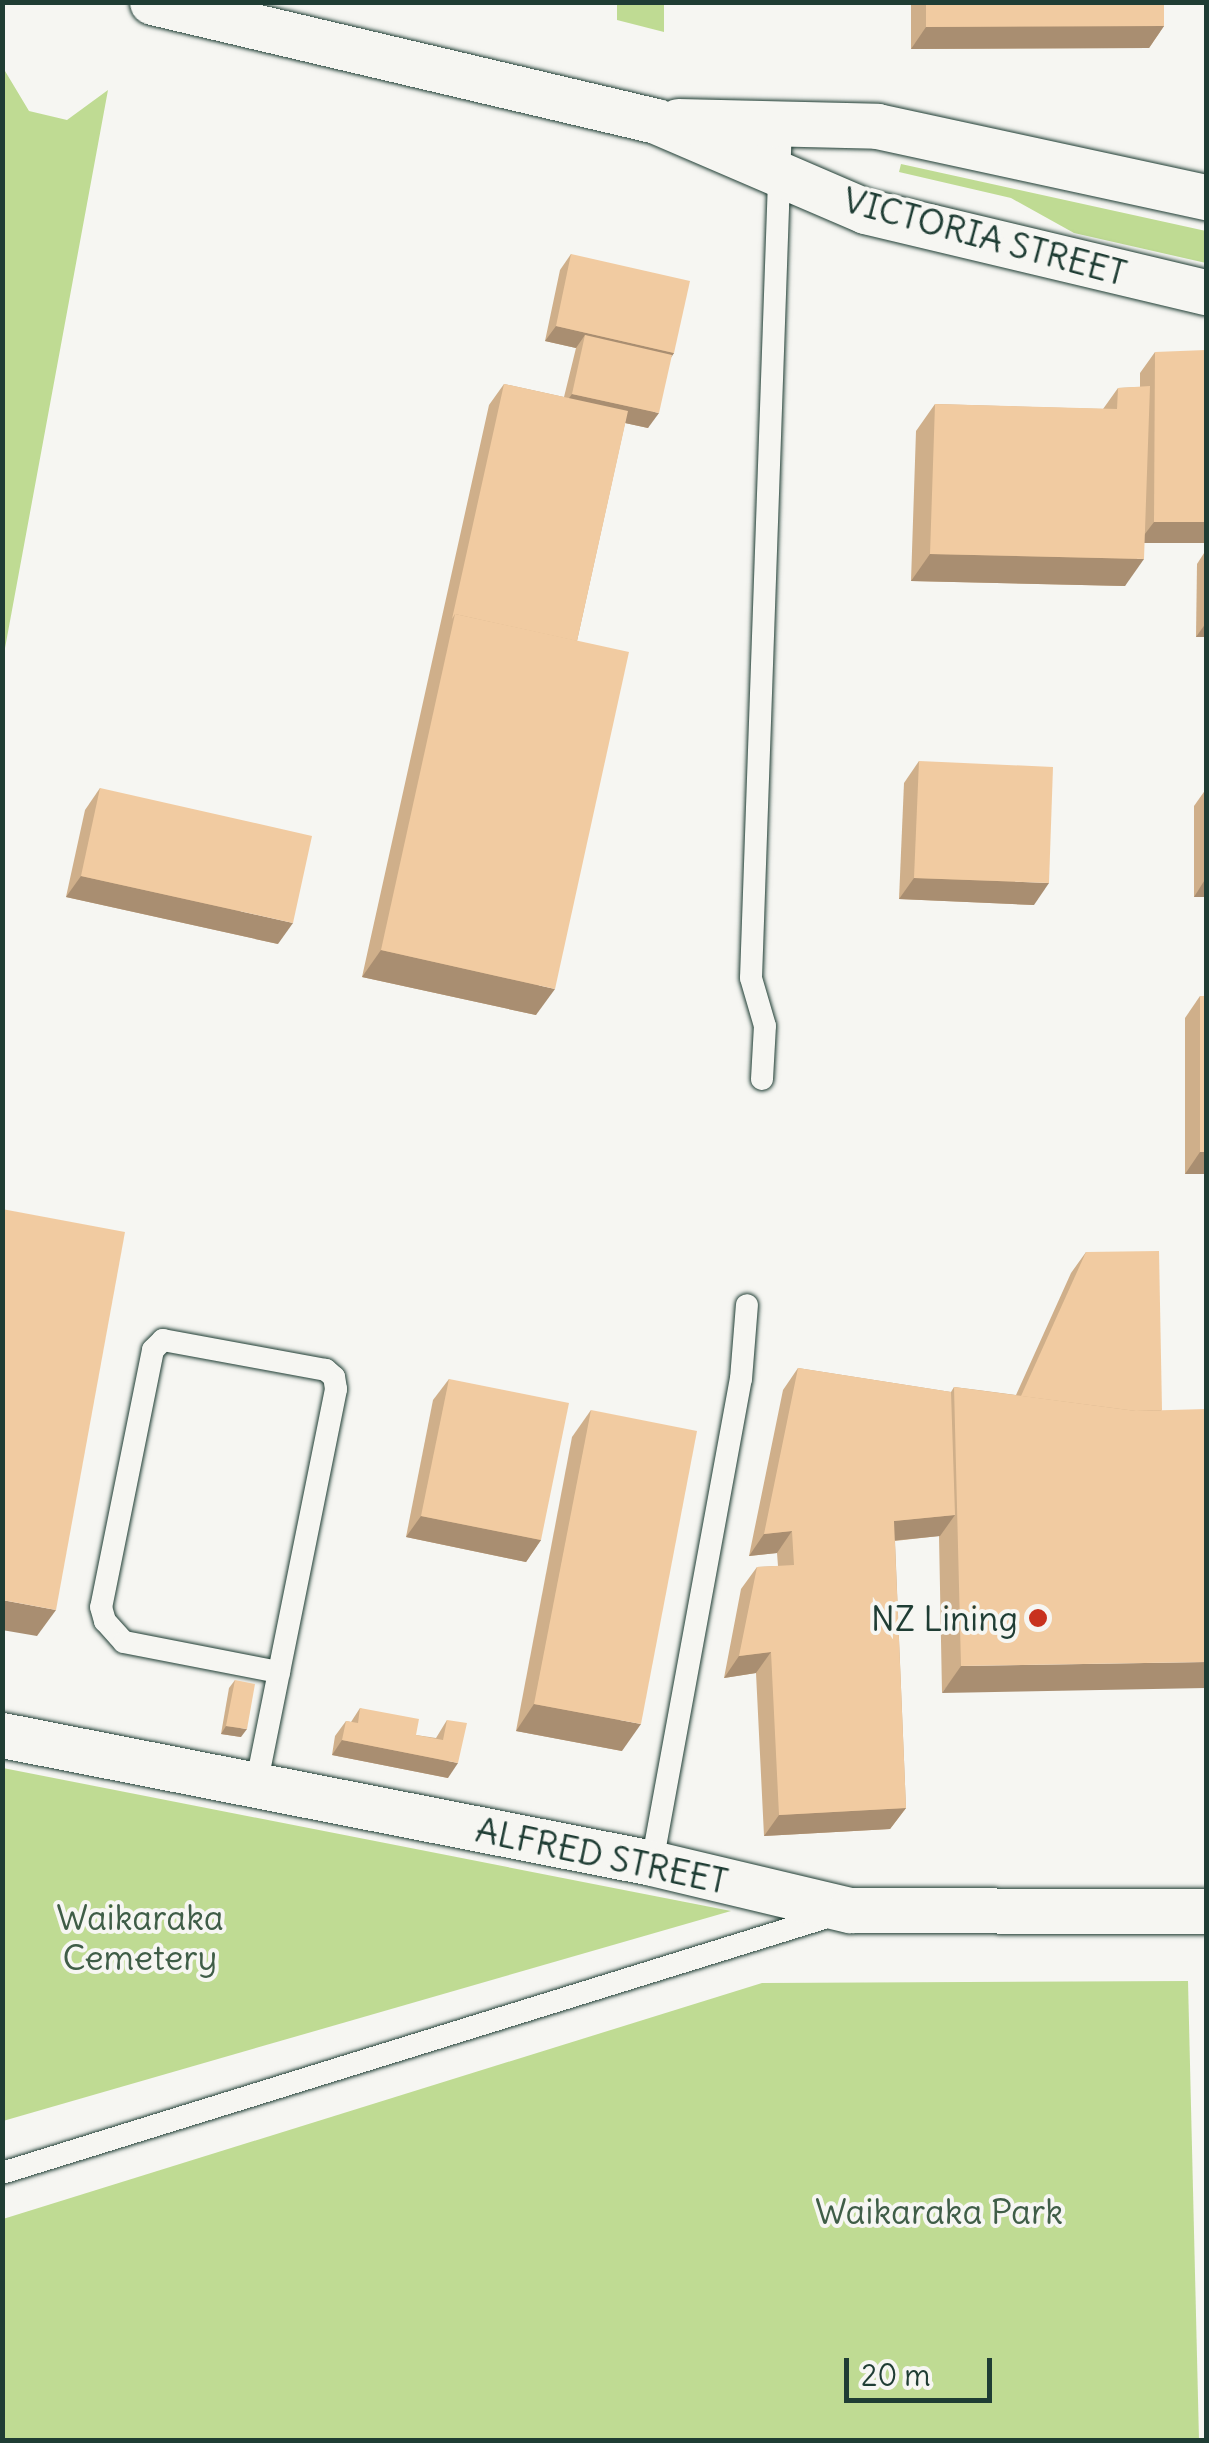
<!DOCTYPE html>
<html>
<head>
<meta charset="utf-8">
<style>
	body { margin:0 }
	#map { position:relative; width:1209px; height:2443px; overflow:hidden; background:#f6f6f2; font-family:Delius,sans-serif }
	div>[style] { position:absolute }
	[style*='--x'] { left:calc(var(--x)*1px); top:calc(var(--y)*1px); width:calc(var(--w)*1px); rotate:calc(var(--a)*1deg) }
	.green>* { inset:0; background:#bfdb93 }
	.roads { filter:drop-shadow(0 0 2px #1f3d34) drop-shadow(0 0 2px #1f3d34) }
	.lane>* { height:22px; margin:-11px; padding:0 11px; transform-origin:11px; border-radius:11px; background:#f6f6f2 }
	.street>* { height:45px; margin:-22.5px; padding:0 22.5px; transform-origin:22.5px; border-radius:22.5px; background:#f6f6f2 }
	.wall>* { inset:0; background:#cfaf8a }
	.shaded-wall>* { inset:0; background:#a98e71 }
	.building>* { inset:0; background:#f1cba1 }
	.dots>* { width:28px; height:28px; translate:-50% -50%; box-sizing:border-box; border:5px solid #f6f6f2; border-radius:50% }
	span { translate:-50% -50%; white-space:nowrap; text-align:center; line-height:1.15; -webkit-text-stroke:8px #f6f6f2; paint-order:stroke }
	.street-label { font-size:35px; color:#1f3d34 }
	.poi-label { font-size:35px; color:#1f3d34 }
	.right { translate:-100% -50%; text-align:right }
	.park-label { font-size:35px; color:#3f5d47 }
	.frame { position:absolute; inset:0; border:5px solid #1f3d34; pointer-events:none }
	.scale { position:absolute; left:844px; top:2358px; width:148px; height:45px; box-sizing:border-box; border:5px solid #1f3d34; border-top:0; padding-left:12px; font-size:30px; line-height:35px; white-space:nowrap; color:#1f3d34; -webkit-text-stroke:8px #f6f6f2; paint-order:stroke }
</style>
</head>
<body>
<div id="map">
	<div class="green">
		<i style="clip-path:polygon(617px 3px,664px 3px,664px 32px,617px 20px)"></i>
		<i style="clip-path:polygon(5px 71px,29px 111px,67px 120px,108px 90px,3px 659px)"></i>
		<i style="clip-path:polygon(901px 164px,1206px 231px,1206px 263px,1074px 233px,1011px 198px,899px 172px)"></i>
		<i style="clip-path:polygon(3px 1768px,731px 1911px,3px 2121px)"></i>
		<i style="clip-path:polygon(1188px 1981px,1199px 2440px,3px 2440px,3px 2219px,762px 1983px)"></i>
	</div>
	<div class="roads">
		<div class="lane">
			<i style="--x:762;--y:1079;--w:53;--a:-86.8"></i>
			<i style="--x:765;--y:1026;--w:50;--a:-106.3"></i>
			<i style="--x:751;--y:978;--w:855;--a:-87.99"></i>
			<i style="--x:256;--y:1786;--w:405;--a:-78.6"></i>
			<i style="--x:336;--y:1389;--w:12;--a:-99"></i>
			<i style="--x:334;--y:1377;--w:11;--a:-139"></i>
			<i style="--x:326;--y:1370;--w:166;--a:-169.6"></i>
			<i style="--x:163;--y:1340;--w:14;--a:135"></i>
			<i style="--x:153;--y:1350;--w:262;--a:101.4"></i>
			<i style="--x:101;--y:1607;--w:15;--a:74"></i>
			<i style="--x:105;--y:1621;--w:28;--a:48"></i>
			<i style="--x:124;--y:1642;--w:158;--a:11"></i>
			<i style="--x:652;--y:1863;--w:492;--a:-79.6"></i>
			<i style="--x:741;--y:1379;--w:74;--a:-85.4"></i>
			<i style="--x:2;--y:2173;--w:874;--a:-17.23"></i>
		</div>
		<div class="street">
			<i style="--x:152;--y:2;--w:518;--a:13.28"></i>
			<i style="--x:656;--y:121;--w:228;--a:23.3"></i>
			<i style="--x:865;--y:211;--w:350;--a:13.4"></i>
			<i style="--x:678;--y:121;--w:199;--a:1.4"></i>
			<i style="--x:877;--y:126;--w:337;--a:12.2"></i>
			<i style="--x:2;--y:1735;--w:662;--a:11.14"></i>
			<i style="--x:652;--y:1863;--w:204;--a:13.4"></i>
			<i style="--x:850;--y:1910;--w:356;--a:0.2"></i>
		</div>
	</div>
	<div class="wall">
		<i style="clip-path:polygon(911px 2px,1164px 2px,1164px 26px,1149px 48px,911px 49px)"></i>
		<i style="clip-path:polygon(571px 254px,674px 353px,671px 357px,648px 428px,625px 423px,577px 641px,536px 1015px,362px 977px,489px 405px,504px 384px,564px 397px,576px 348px,545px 341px,560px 270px)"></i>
		<i style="clip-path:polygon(1155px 352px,1206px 543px,1144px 543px,1125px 586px,911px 581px,916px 431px,935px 404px,1103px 409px,1118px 388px,1140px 387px,1140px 373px)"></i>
		<i style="clip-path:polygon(1206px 550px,1206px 637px,1196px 637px,1197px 564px)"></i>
		<i style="clip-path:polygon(919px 761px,1034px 905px,899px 899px,904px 783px)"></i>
		<i style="clip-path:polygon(100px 788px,278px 944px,66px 897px,85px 810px)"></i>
		<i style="clip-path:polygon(1206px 789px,1206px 897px,1194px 897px,1194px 806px)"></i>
		<i style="clip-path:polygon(1200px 996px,1206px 996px,1206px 1174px,1185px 1174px,1185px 1018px)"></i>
		<i style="clip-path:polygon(1086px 1252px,1162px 1410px,942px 1693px,939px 1536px,895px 1541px,906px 1808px,890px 1829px,764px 1836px,756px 1673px,724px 1678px,741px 1589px,757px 1567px,778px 1566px,777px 1553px,749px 1556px,783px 1390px,798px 1368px,951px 1392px,954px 1387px,1016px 1395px,1071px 1273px)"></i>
		<i style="clip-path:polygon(449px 1379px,541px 1540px,526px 1562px,406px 1537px,433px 1400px)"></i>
		<i style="clip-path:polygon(591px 1410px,622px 1751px,516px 1731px,572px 1437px)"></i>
		<i style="clip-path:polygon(235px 1680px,241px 1737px,221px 1734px,229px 1688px)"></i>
		<i style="clip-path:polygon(360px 1708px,416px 1735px,436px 1738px,447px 1720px,448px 1778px,332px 1755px,335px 1736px,346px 1721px,351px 1722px)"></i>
	</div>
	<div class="shaded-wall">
		<i style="clip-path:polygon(1164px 26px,1149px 48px,911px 49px,926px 27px)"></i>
		<i style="clip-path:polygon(556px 326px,674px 353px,664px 368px,585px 335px,576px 348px,545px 341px)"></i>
		<i style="clip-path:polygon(572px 394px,659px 413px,648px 428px,561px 409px)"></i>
		<i style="clip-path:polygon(1154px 522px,1206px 522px,1206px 543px,1138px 543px)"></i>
		<i style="clip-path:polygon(930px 554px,1144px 559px,1125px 586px,911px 581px)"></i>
		<i style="clip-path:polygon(1206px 623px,1206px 637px,1196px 637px)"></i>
		<i style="clip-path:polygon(81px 876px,293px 923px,278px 944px,66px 897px)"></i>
		<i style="clip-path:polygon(914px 878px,1049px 883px,1034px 905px,899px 899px)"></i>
		<i style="clip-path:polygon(1206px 878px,1206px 897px,1194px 897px)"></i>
		<i style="clip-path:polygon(381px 950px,555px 989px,536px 1015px,362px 977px)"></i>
		<i style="clip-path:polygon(1200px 1152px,1206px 1152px,1206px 1174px,1185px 1174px)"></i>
		<i style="clip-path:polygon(955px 1515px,940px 1536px,879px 1542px,894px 1521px)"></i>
		<i style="clip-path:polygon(421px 1516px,541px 1540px,526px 1562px,406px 1537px)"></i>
		<i style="clip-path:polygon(792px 1531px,777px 1553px,749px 1556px,764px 1534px)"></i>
		<i style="clip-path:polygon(2px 1600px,56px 1610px,37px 1636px,2px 1630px)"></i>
		<i style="clip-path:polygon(771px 1652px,756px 1673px,724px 1678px,739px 1656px)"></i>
		<i style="clip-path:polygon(1206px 1662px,1206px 1688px,942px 1693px,961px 1666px)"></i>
		<i style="clip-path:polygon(534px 1704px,641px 1724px,622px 1751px,516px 1731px)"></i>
		<i style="clip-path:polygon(226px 1726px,247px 1729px,241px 1737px,221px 1734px)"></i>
		<i style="clip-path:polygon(342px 1740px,458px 1763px,448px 1778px,332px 1755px)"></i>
		<i style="clip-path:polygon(906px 1808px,890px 1829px,764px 1836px,779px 1815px)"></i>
	</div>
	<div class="building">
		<i style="clip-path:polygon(926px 2px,1164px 2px,1164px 26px,926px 27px)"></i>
		<i style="clip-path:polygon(571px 254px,690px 281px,674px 353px,556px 326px)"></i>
		<i style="clip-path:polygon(585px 335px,672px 355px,659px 413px,572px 394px)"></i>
		<i style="clip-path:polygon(1206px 350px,1206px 522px,1154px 522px,1155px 352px)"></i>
		<i style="clip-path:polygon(504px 384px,628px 411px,577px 641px,455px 614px,452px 619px)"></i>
		<i style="clip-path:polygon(1150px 386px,1144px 559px,930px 554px,935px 404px,1117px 409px,1118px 388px)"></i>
		<i style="clip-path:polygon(455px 614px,629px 652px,555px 989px,381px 950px)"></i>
		<i style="clip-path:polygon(919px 761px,1053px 767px,1049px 883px,914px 878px)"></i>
		<i style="clip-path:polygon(100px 788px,312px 836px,293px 923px,81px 876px)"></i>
		<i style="clip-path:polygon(1200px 996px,1206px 996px,1206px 1152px,1200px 1152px)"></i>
		<i style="clip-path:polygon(2px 1209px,125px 1232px,56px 1610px,2px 1600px)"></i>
		<i style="clip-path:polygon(1159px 1251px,1162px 1410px,1136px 1411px,1021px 1396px,1086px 1252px)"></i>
		<i style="clip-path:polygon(798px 1368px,951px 1392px,955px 1515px,894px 1521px,906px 1808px,779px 1815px,771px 1652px,739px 1656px,757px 1567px,794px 1565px,792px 1531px,764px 1534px)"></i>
		<i style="clip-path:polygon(449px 1379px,569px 1403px,541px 1540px,421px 1516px)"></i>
		<i style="clip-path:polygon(954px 1387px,1136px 1411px,1206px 1409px,1206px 1662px,961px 1666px)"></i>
		<i style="clip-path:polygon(591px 1410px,697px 1431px,641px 1724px,534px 1704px)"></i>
		<i style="clip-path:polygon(235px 1680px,255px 1684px,247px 1729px,226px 1726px)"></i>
		<i style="clip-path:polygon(360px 1708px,419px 1719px,416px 1735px,443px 1740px,447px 1720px,467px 1723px,458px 1763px,342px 1740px,346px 1721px,358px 1723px)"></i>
	</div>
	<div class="dots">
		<i style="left:1038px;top:1618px;background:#c8321e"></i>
	</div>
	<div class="street-label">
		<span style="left:985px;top:236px;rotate:15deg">VICTORIA STREET</span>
		<span style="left:602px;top:1855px;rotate:12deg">ALFRED STREET</span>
	</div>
	<div class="poi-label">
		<span class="right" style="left:1018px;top:1618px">NZ Lining</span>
	</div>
	<div class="park-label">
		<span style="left:140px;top:1937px">Waikaraka<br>Cemetery</span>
		<span style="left:939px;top:2211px">Waikaraka Park</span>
	</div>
	<div class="frame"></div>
	<div class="scale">20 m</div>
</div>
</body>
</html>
